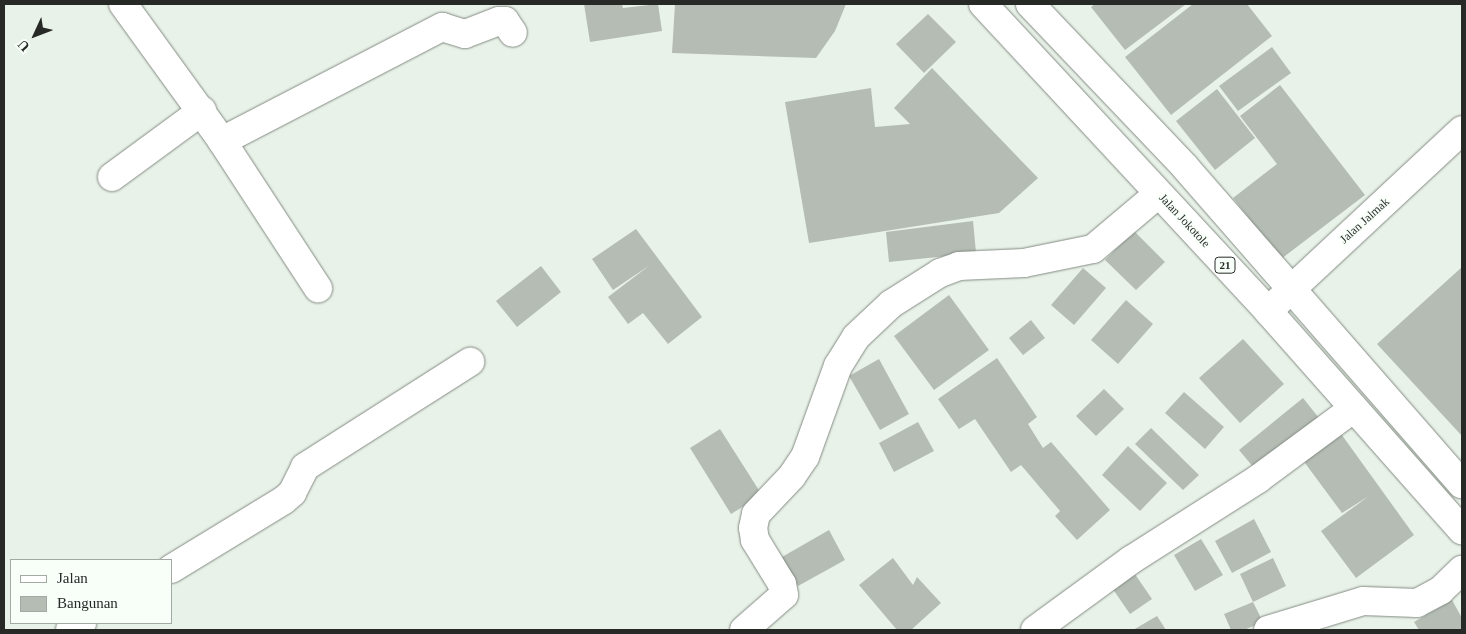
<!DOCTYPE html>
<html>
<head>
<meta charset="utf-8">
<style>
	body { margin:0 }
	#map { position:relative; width:1466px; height:634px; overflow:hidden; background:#e9f2e9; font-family:"Times New Roman",serif }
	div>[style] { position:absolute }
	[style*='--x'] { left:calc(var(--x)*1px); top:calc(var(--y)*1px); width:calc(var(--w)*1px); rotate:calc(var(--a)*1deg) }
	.building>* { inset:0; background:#b4bcb4 }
	.roads { filter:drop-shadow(0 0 1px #838b83) drop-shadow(0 0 1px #838b83) }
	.minor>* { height:28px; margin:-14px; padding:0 14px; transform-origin:14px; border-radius:14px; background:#fff }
	.highway>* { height:28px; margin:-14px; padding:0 14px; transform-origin:14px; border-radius:14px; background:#fff }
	span { translate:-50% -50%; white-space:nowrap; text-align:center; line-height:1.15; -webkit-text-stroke:4px #f7fff8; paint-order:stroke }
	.shield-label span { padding:1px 4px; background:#f7fff8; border:1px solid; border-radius:4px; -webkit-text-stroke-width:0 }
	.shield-label { font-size:11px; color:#262926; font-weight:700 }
	.street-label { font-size:12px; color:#262926 }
	.frame { position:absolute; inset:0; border:5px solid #262926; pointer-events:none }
	.legend { position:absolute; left:10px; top:559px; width:162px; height:65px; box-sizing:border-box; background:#f7fff8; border:1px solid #a3a9a4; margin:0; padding:6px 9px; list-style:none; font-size:15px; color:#262926 }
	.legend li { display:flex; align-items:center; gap:10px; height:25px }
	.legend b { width:25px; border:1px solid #a3a9a4 }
	.north { position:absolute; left:10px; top:10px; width:50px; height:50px; -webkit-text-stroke:4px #f7fff8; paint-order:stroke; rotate:227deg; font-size:14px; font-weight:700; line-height:20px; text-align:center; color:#262926 }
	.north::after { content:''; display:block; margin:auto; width:18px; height:22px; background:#262926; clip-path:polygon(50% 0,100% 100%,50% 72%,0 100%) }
</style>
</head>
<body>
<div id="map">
	<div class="building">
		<i style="clip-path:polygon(584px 4px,622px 4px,623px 8px,658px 4px,662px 31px,590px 42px)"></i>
		<i style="clip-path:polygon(675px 4px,846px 4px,835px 31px,816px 58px,672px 53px)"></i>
		<i style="clip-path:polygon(1095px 4px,1186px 4px,1125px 50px,1091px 7px)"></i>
		<i style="clip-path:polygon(1193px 4px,1247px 4px,1272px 36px,1171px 115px,1125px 57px)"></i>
		<i style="clip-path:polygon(928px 14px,956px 42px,924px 73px,896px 44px)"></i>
		<i style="clip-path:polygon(1272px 47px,1291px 73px,1238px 111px,1219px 86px)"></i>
		<i style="clip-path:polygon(932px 68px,1038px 178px,999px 213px,809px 243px,785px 102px,871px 88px,875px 127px,910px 124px,894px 108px)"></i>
		<i style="clip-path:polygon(1280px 85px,1365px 195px,1281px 259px,1233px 198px,1277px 164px,1240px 116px)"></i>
		<i style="clip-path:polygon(1217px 89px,1255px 138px,1215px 170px,1176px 121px)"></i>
		<i style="clip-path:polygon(973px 221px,976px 253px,889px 262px,886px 232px)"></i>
		<i style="clip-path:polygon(636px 229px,702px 317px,668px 344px,643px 313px,628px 324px,608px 297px,650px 265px,613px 290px,592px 259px)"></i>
		<i style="clip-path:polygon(1134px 231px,1165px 262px,1136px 290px,1105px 260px)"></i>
		<i style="clip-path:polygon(541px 266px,561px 292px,517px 327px,496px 301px)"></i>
		<i style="clip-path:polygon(1462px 267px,1462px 436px,1377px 344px)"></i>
		<i style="clip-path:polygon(1083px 268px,1106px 288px,1074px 325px,1051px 305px)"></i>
		<i style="clip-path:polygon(949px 295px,989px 350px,934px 390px,894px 336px)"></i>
		<i style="clip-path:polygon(1126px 300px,1153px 324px,1118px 364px,1091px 340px)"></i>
		<i style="clip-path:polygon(1031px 320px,1045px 338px,1023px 355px,1009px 338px)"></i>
		<i style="clip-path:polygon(1243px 339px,1284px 384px,1240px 423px,1199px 378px)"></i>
		<i style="clip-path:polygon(997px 358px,1037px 417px,1028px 424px,1043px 448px,1051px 442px,1110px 510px,1077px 540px,1055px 516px,1060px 511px,1021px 465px,1011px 472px,975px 419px,959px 429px,938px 399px)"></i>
		<i style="clip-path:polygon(879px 359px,909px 414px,880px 430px,849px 376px)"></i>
		<i style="clip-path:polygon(1104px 389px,1124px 409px,1096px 436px,1076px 416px)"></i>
		<i style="clip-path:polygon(1184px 392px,1224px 427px,1205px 449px,1165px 413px)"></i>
		<i style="clip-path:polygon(1303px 398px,1323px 423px,1259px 474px,1239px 450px)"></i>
		<i style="clip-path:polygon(918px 422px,934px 451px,894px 472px,879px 443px)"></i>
		<i style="clip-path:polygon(1151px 428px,1199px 475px,1183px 490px,1135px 444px)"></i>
		<i style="clip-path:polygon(720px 429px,762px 495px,731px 514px,690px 448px)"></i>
		<i style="clip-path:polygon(1339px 431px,1414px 535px,1356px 578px,1321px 531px,1369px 496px,1342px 513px,1302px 459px)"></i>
		<i style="clip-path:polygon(1128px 446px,1167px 483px,1140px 511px,1102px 475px)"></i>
		<i style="clip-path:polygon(1254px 519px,1271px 552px,1232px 573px,1215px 541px)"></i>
		<i style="clip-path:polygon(829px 530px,845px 560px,798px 586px,782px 557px)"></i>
		<i style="clip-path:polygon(1201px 539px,1223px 575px,1195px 591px,1174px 555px)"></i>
		<i style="clip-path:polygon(893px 558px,913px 585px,917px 577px,941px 603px,911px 630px,897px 630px,859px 585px)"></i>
		<i style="clip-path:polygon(1273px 558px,1286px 586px,1253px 602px,1240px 574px)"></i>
		<i style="clip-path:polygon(1130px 567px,1152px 599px,1130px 614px,1108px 582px)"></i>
		<i style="clip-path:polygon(1452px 600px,1462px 618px,1462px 630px,1419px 630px,1414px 622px)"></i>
		<i style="clip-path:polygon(1253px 602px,1263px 622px,1244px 630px,1231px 630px,1224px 614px)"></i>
		<i style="clip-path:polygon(1157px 616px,1166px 630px,1133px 630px)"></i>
	</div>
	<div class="roads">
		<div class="minor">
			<i style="--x:123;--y:4;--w:169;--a:54.1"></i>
			<i style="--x:222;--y:141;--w:176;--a:56.9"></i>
			<i style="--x:222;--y:141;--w:248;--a:-27.4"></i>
			<i style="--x:442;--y:27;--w:24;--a:17"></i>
			<i style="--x:465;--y:34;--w:36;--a:-21"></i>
			<i style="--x:499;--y:21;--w:6;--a:0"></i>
			<i style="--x:505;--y:21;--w:14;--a:56"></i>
			<i style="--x:112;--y:177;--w:112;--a:-36.3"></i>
			<i style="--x:1268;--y:311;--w:265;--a:-43"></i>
			<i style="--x:171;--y:569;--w:132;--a:-31.4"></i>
			<i style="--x:284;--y:500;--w:11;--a:-41"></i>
			<i style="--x:292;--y:493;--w:29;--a:-63"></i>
			<i style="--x:305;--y:467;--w:196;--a:-32.5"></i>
			<i style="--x:70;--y:630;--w:14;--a:-30"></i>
			<i style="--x:744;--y:630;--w:53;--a:-41.2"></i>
			<i style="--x:784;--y:595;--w:11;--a:-100"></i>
			<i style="--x:782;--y:584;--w:52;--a:-121.5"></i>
			<i style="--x:755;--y:540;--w:12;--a:-99"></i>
			<i style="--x:753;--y:528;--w:14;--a:-78"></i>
			<i style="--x:756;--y:514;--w:52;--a:-46.5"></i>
			<i style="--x:792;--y:476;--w:23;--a:-56"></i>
			<i style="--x:805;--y:457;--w:97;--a:-70.1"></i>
			<i style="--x:838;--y:366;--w:34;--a:-58"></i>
			<i style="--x:856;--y:337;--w:48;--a:-43.3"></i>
			<i style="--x:891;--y:304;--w:58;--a:-32.3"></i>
			<i style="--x:940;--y:273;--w:20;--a:-20"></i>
			<i style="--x:959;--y:266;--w:65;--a:-2.6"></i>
			<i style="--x:1024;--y:263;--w:70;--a:-11.5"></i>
			<i style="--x:1093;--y:249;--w:85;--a:-40.2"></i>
			<i style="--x:1035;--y:630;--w:119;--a:-36.1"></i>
			<i style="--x:1131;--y:560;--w:151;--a:-32.5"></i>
			<i style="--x:1258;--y:479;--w:119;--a:-36.5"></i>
			<i style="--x:1268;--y:630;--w:99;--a:-17"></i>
			<i style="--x:1363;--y:601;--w:54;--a:2.1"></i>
			<i style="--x:1417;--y:603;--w:27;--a:-28"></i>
			<i style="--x:1441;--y:590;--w:29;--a:-44"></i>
		</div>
		<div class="highway">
			<i style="--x:983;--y:4;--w:419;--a:47.1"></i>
			<i style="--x:1268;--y:311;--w:293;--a:48.5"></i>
			<i style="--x:1030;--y:4;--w:225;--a:46.4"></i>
			<i style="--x:1185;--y:167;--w:421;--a:48.9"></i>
		</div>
	</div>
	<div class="shield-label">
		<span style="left:1225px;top:265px">21</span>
	</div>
	<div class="street-label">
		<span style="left:1184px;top:221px;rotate:47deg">Jalan Jokotole</span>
		<span style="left:1365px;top:221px;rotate:-42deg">Jalan Jalmak</span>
	</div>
	<div class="frame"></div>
	<ul class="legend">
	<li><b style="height:6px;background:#fff"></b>Jalan</li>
	<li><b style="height:14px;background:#b4bcb4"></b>Bangunan</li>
	</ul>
	<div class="north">U</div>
</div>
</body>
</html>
